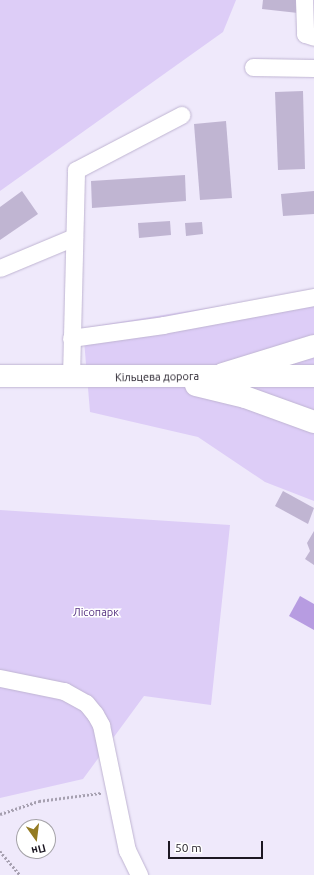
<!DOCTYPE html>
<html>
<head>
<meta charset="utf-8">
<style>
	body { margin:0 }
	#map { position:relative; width:314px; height:875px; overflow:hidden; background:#efe9fb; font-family:Ubuntu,sans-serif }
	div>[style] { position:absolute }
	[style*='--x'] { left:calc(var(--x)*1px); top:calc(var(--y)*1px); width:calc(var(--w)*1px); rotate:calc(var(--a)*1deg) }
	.green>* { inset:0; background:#ddcdf7 }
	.water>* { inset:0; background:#b79ce1 }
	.building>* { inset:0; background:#c0b5d2 }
	.path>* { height:2.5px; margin-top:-1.25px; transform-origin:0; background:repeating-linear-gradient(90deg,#a6a0b0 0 2px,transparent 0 4px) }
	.roads { filter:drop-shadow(0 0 1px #bfb4d2) drop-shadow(0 0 1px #bfb4d2) }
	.minor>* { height:17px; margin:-8.5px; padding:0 8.5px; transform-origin:8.5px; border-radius:8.5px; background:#fff }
	.major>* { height:22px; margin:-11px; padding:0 11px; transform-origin:11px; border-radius:11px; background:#fff }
	.highway>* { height:22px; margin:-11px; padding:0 11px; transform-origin:11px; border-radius:11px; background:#fff }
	span { translate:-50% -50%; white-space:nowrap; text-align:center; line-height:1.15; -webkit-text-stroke:3px #fff; paint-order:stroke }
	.street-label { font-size:11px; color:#1c1722 }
	.park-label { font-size:11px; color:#542f7f }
	.north { position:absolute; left:16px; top:819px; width:40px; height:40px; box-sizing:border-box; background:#fff; border:1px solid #a4a2a7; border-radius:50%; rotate:166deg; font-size:11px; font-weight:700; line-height:16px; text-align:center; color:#1c1722 }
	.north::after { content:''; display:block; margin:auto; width:14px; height:18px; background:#947b22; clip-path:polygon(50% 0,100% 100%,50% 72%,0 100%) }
	.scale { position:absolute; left:168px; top:841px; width:95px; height:18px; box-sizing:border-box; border:2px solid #1c1722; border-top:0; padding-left:5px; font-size:12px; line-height:14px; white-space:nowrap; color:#1c1722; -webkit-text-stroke:3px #fff; paint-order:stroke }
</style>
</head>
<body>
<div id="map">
	<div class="green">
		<i style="clip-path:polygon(0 0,236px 0,223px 32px,0 191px)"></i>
		<i style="clip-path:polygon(314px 291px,314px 501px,265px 482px,198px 437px,90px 412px,83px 328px)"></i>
		<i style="clip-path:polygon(0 510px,230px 525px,211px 705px,144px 696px,83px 779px,0 798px)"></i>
	</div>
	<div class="water">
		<i style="clip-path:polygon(300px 596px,314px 604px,314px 630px,289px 616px)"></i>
	</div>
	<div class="building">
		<i style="clip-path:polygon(263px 0,299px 0,298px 13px,262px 9px)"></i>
		<i style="clip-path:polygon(303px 91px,305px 169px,278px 170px,275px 92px)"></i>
		<i style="clip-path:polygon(226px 121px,232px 198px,200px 200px,194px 124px)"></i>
		<i style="clip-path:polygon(185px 175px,186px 201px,92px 208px,91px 181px)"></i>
		<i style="clip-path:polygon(22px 191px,38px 214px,0 240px,0 207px)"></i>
		<i style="clip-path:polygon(314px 191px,314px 214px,283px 216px,281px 194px)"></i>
		<i style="clip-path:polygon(170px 221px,171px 235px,139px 238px,138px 223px)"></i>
		<i style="clip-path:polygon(202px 222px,203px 234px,186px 236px,185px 223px)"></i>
		<i style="clip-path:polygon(283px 491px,314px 508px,308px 524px,275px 506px)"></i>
		<i style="clip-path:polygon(314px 531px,314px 565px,305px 559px,310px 551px,307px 543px)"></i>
	</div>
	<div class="path">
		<i style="--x:0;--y:814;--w:41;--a:-18.4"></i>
		<i style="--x:39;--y:801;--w:63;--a:-7.4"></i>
		<i style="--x:0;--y:851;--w:31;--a:50"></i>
	</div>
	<div class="roads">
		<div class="minor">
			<i style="--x:304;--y:0;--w:34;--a:88"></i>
			<i style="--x:305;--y:34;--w:9;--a:18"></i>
			<i style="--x:253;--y:67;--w:61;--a:0.9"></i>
			<i style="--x:0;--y:268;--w:80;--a:-22.7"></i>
			<i style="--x:71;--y:338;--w:93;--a:-8"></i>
			<i style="--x:163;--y:325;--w:154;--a:-10.5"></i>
			<i style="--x:71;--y:377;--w:207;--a:-88.6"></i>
			<i style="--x:76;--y:170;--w:119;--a:-27.6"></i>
			<i style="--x:0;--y:678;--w:65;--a:11.5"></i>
			<i style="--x:64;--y:691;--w:25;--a:29"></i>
			<i style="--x:86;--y:703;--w:14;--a:51"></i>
			<i style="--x:95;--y:714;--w:13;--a:61"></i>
			<i style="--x:101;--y:725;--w:128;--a:78.3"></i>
			<i style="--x:127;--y:850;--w:28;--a:64"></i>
		</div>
		<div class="major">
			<i style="--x:223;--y:374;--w:95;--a:-17.1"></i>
		</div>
		<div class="highway">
			<i style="--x:0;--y:376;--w:314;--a:0"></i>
			<i style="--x:196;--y:385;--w:50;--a:13.8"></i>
			<i style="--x:245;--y:397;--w:73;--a:19.9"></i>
		</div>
	</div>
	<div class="street-label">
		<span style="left:157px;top:377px;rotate:-1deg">Кільцева дорога</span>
	</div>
	<div class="park-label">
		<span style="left:96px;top:612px">Лісопарк</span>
	</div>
	<div class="north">Пн</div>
	<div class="scale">50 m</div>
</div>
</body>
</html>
